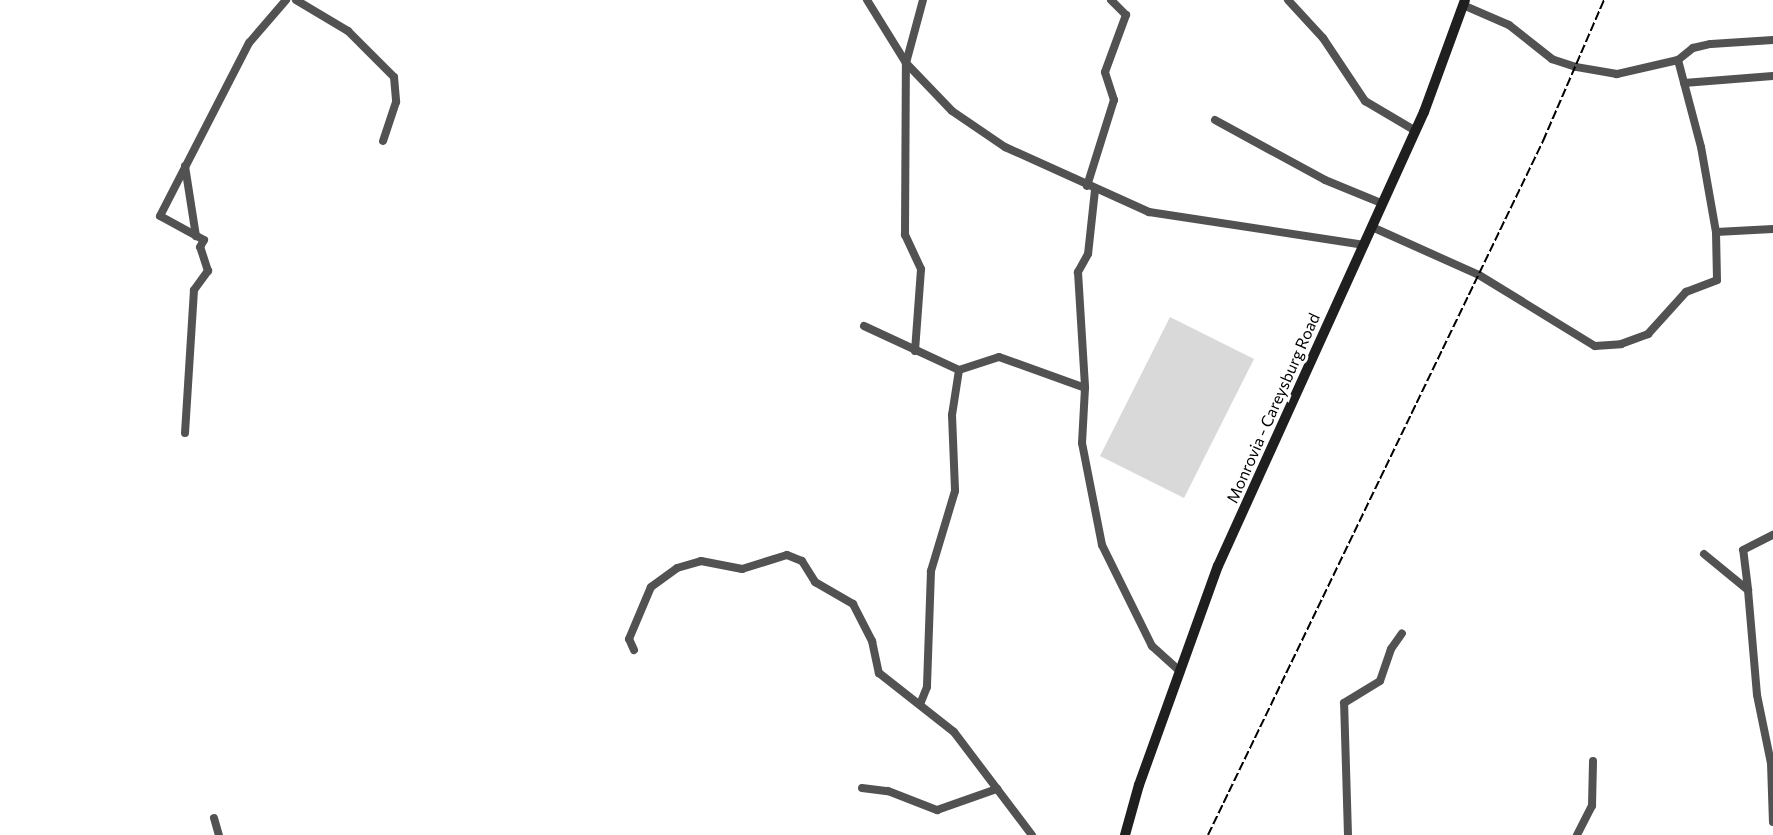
<!DOCTYPE html>
<html>
<head>
<meta charset="utf-8">
<style>
	body { margin:0 }
	#map { position:relative; width:1773px; height:835px; overflow:hidden; background:#fff; font-family:Commissioner,sans-serif }
	div>[style] { position:absolute }
	[style*='--x'] { left:calc(var(--x)*1px); top:calc(var(--y)*1px); width:calc(var(--w)*1px); rotate:calc(var(--a)*1deg) }
	.green>* { inset:0; background:#d9d9d9 }
	.minor>* { height:8px; margin:-4px; padding:0 4px; transform-origin:4px; border-radius:4px; background:#525252 }
	.secondary>* { height:10px; margin:-5px; padding:0 5px; transform-origin:5px; border-radius:5px; background:#1f1f1f }
	.rail>* { height:2px; margin-top:-1px; transform-origin:0; background:repeating-linear-gradient(90deg,#000 0 9px,transparent 0 12px) }
	span { translate:-50% -50%; white-space:nowrap; text-align:center; line-height:1.15; -webkit-text-stroke:6px #fff; paint-order:stroke }
	.street-label { font-size:16px; color:#000 }
</style>
</head>
<body>
<div id="map">
	<div class="green">
		<i style="clip-path:polygon(1170px 317px,1254px 359px,1184px 498px,1100px 456px)"></i>
	</div>
	<div class="minor">
		<i style="--x:296;--y:0;--w:61;--a:30.8"></i>
		<i style="--x:348;--y:31;--w:65;--a:45"></i>
		<i style="--x:394;--y:77;--w:25;--a:85"></i>
		<i style="--x:396;--y:102;--w:41;--a:108.4"></i>
		<i style="--x:867;--y:0;--w:74;--a:58.2"></i>
		<i style="--x:906;--y:63;--w:66;--a:46.2"></i>
		<i style="--x:952;--y:111;--w:64;--a:34.2"></i>
		<i style="--x:1005;--y:147;--w:158;--a:24.3"></i>
		<i style="--x:1149;--y:212;--w:218;--a:8.7"></i>
		<i style="--x:1288;--y:0;--w:52;--a:47.4"></i>
		<i style="--x:1323;--y:38;--w:76;--a:56.3"></i>
		<i style="--x:1365;--y:101;--w:57;--a:30.6"></i>
		<i style="--x:1678;--y:60;--w:19;--a:-39"></i>
		<i style="--x:1693;--y:48;--w:18;--a:-13"></i>
		<i style="--x:1711;--y:44;--w:62;--a:-3.7"></i>
		<i style="--x:1684;--y:83;--w:89;--a:-4.5"></i>
		<i style="--x:1215;--y:120;--w:125;--a:28.6"></i>
		<i style="--x:1325;--y:180;--w:61;--a:22.3"></i>
		<i style="--x:185;--y:166;--w:71;--a:81.1"></i>
		<i style="--x:1087;--y:186;--w:90;--a:-72.6"></i>
		<i style="--x:1114;--y:100;--w:29;--a:-108"></i>
		<i style="--x:1105;--y:72;--w:61;--a:-69.8"></i>
		<i style="--x:1126;--y:15;--w:21;--a:-135"></i>
		<i style="--x:1095;--y:190;--w:64;--a:96.2"></i>
		<i style="--x:1088;--y:254;--w:21;--a:119"></i>
		<i style="--x:1078;--y:272;--w:116;--a:86.5"></i>
		<i style="--x:1085;--y:388;--w:55;--a:93.1"></i>
		<i style="--x:1082;--y:443;--w:104;--a:78.9"></i>
		<i style="--x:1102;--y:545;--w:113;--a:63.7"></i>
		<i style="--x:1152;--y:646;--w:38;--a:42"></i>
		<i style="--x:1372;--y:227;--w:117;--a:24.2"></i>
		<i style="--x:1479;--y:275;--w:136;--a:31.5"></i>
		<i style="--x:1595;--y:346;--w:26;--a:-4"></i>
		<i style="--x:1621;--y:344;--w:29;--a:-20"></i>
		<i style="--x:1648;--y:334;--w:57;--a:-47.9"></i>
		<i style="--x:1686;--y:292;--w:33;--a:-21"></i>
		<i style="--x:1717;--y:280;--w:48;--a:-91.2"></i>
		<i style="--x:1716;--y:232;--w:86;--a:-100"></i>
		<i style="--x:1701;--y:147;--w:90;--a:-104.8"></i>
		<i style="--x:1678;--y:60;--w:63;--a:167.1"></i>
		<i style="--x:1617;--y:74;--w:42;--a:-170.3"></i>
		<i style="--x:1576;--y:67;--w:25;--a:-162"></i>
		<i style="--x:1552;--y:59;--w:55;--a:-141.7"></i>
		<i style="--x:1509;--y:25;--w:50;--a:-156.5"></i>
		<i style="--x:1716;--y:232;--w:57;--a:-3"></i>
		<i style="--x:864;--y:326;--w:105;--a:24.9"></i>
		<i style="--x:959;--y:370;--w:46;--a:98.8"></i>
		<i style="--x:952;--y:415;--w:76;--a:87.7"></i>
		<i style="--x:955;--y:491;--w:84;--a:106.7"></i>
		<i style="--x:931;--y:571;--w:116;--a:92"></i>
		<i style="--x:927;--y:687;--w:18;--a:112"></i>
		<i style="--x:915;--y:351;--w:82;--a:-85.8"></i>
		<i style="--x:921;--y:269;--w:38;--a:-115"></i>
		<i style="--x:905;--y:235;--w:172;--a:-89.7"></i>
		<i style="--x:906;--y:63;--w:65;--a:-74.9"></i>
		<i style="--x:959;--y:370;--w:42;--a:-18"></i>
		<i style="--x:999;--y:357;--w:91;--a:19.8"></i>
		<i style="--x:185;--y:433;--w:143;--a:-86.4"></i>
		<i style="--x:194;--y:290;--w:24;--a:-54"></i>
		<i style="--x:208;--y:271;--w:25;--a:-108"></i>
		<i style="--x:200;--y:247;--w:8;--a:-60"></i>
		<i style="--x:204;--y:240;--w:50;--a:-151.4"></i>
		<i style="--x:160;--y:216;--w:195;--a:-62.8"></i>
		<i style="--x:249;--y:43;--w:57;--a:-49.3"></i>
		<i style="--x:1704;--y:554;--w:57;--a:39.3"></i>
		<i style="--x:1748;--y:590;--w:105;--a:85.1"></i>
		<i style="--x:1757;--y:695;--w:69;--a:78.4"></i>
		<i style="--x:1771;--y:763;--w:59;--a:88.1"></i>
		<i style="--x:1748;--y:589;--w:39;--a:-97"></i>
		<i style="--x:1743;--y:550;--w:34;--a:-27"></i>
		<i style="--x:634;--y:650;--w:12;--a:-114"></i>
		<i style="--x:629;--y:639;--w:56;--a:-67.1"></i>
		<i style="--x:651;--y:587;--w:32;--a:-36"></i>
		<i style="--x:677;--y:568;--w:25;--a:-16"></i>
		<i style="--x:701;--y:561;--w:42;--a:11"></i>
		<i style="--x:742;--y:569;--w:47;--a:-17.3"></i>
		<i style="--x:787;--y:555;--w:16;--a:22"></i>
		<i style="--x:802;--y:561;--w:25;--a:58"></i>
		<i style="--x:815;--y:582;--w:44;--a:30.1"></i>
		<i style="--x:853;--y:604;--w:42;--a:62.8"></i>
		<i style="--x:872;--y:641;--w:33;--a:78"></i>
		<i style="--x:879;--y:673;--w:95;--a:38.2"></i>
		<i style="--x:954;--y:732;--w:129;--a:52.9"></i>
		<i style="--x:862;--y:788;--w:26;--a:7"></i>
		<i style="--x:888;--y:791;--w:53;--a:21.2"></i>
		<i style="--x:937;--y:810;--w:64;--a:-19.3"></i>
		<i style="--x:214;--y:818;--w:18;--a:74"></i>
		<i style="--x:1348;--y:835;--w:132;--a:-91.7"></i>
		<i style="--x:1344;--y:703;--w:42;--a:-31.4"></i>
		<i style="--x:1380;--y:681;--w:34;--a:-71"></i>
		<i style="--x:1391;--y:649;--w:19;--a:-55"></i>
		<i style="--x:1577;--y:835;--w:33;--a:-63"></i>
		<i style="--x:1592;--y:806;--w:45;--a:-88.7"></i>
	</div>
	<div class="secondary">
		<i style="--x:1125;--y:835;--w:52;--a:-74.4"></i>
		<i style="--x:1139;--y:785;--w:233;--a:-70.2"></i>
		<i style="--x:1218;--y:566;--w:499;--a:-65.6"></i>
		<i style="--x:1424;--y:112;--w:119;--a:-69.9"></i>
	</div>
	<div class="rail">
		<i style="--x:1208;--y:835;--w:771;--a:-64.23"></i>
		<i style="--x:1543;--y:141;--w:154;--a:-66.6"></i>
	</div>
	<div class="street-label">
		<span style="left:1273px;top:408px;rotate:-66deg">Monrovia - Careysburg Road</span>
	</div>
</div>
</body>
</html>
